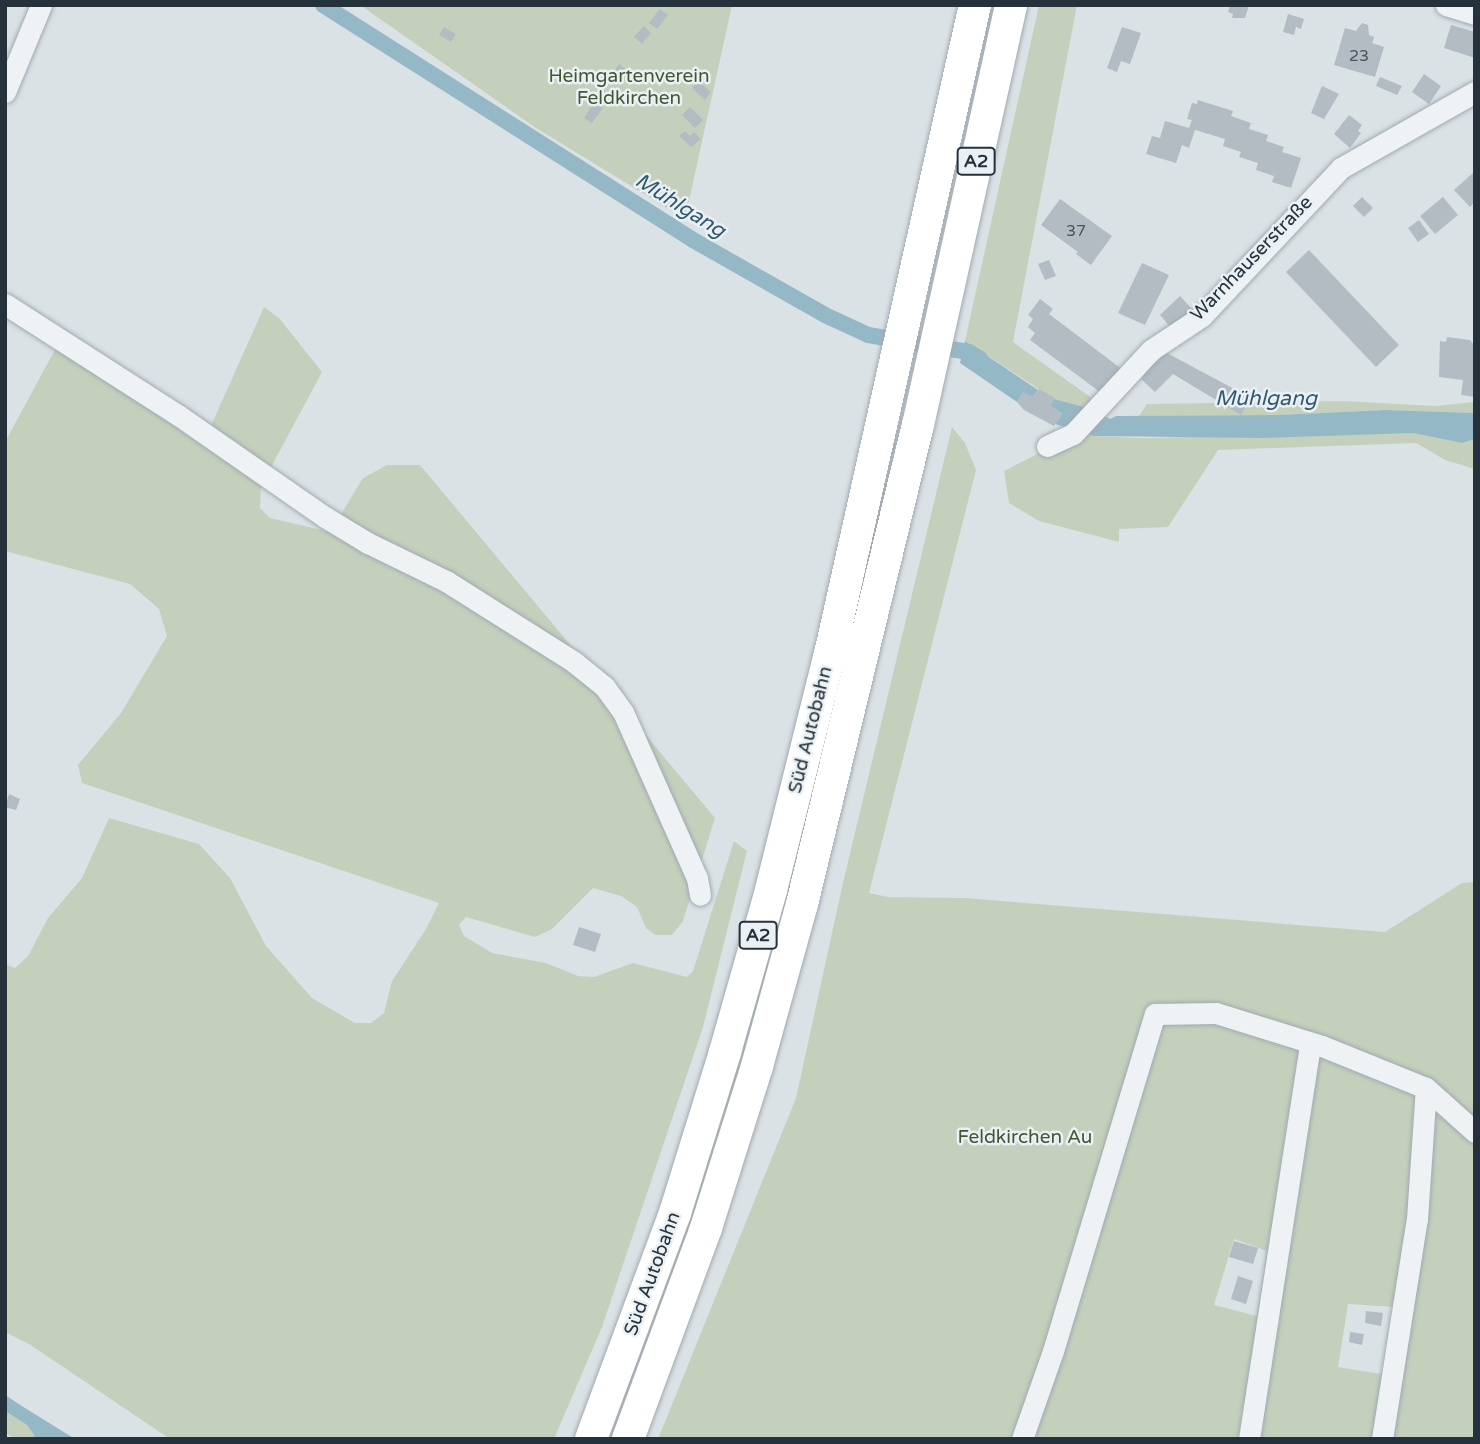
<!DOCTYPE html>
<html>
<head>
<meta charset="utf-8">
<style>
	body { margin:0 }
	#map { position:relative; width:1480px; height:1444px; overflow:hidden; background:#dbe2e6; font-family:"Varela Round",sans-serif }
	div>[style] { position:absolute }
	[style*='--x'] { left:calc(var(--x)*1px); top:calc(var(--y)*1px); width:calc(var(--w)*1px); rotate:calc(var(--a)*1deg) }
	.green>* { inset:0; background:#c5d0bc }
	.water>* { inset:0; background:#95b8c7 }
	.canal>* { height:16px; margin:-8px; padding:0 8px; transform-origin:8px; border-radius:8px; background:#95b8c7 }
	.building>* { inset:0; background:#b3bcc3 }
	.roads { filter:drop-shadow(0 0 2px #a1aab0) drop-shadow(0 0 2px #a1aab0) }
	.minor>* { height:21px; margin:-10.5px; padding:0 10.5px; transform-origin:10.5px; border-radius:10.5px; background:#eef2f4 }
	.highway>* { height:32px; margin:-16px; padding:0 16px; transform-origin:16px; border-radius:16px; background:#fff }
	span { translate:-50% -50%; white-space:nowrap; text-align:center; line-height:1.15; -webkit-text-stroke:5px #ebf0f4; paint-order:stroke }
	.number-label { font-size:16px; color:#48545e }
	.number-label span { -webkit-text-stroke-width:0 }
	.shield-label span { padding:2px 5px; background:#ebf0f4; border:2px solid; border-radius:5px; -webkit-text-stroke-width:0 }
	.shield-label { font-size:18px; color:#25323c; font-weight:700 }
	.park-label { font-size:19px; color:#415833 }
	.street-label { font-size:19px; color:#25323c }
	.water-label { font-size:21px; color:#2f5a70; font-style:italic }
	.frame { position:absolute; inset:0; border:7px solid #25323c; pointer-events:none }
</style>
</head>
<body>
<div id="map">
	<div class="green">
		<i style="clip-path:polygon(360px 5px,732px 5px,685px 219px,536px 128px)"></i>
		<i style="clip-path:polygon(1039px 5px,1077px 5px,1013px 342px,1096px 401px,1092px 409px,1054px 399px,965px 341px)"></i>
		<i style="clip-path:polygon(264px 307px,279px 318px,322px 372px,261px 486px,260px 508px,270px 518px,330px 532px,363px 478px,387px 465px,420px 465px,715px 818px,683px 921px,672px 935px,655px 935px,646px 928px,637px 907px,621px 896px,593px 888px,552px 929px,535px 937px,466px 917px,459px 925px,464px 936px,492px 953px,546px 963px,578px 976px,594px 977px,633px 963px,687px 977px,693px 971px,734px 841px,747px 851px,703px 1027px,602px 1327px,554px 1439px,170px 1439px,29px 1344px,5px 1332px,5px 964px,15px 968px,28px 956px,48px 918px,82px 878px,109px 818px,199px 844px,230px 878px,266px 946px,312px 998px,355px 1023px,371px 1023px,384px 1013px,392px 981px,426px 929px,439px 903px,82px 783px,78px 765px,121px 713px,167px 636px,159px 609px,130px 584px,5px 551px,5px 442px,57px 346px,205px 439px)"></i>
		<i style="clip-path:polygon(1342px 401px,1435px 406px,1475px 402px,1475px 413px,1385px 410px,1278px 415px,1139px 416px,1147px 404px)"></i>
		<i style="clip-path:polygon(evenodd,952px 427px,965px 443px,976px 470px,869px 893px,888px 897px,965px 898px,1385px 932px,1462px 883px,1475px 882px,1475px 1439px,658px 1439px,796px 1098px,842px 887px,952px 427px,1234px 1239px,1267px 1251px,1257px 1316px,1214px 1305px,1234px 1239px,952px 427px,1348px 1304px,1395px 1307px,1387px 1375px,1338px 1367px,1348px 1304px)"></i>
		<i style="clip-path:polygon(1080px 432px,1094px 436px,1138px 438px,1413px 433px,1462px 443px,1475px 439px,1475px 469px,1445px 460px,1416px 443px,1218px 450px,1168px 527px,1119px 529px,1119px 542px,1039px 521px,1009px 503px,1004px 471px)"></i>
		<i style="clip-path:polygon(5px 1411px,27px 1425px,34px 1435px,33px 1439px,16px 1439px,5px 1433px)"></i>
	</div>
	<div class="water">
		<i style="clip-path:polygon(965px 341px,1038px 390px,1033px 397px,1023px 393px,1017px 402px,960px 363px)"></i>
		<i style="clip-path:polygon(1054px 399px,1092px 409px,1110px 419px,1116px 416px,1278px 415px,1385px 410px,1475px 413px,1475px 439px,1462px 443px,1413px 433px,1262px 438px,1094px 436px,1055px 424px,1062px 414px,1050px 406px)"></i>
		<i style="clip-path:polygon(5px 1395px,25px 1408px,75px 1439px,33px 1439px,34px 1435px,27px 1425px,5px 1411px)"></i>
	</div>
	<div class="canal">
		<i style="--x:323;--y:5;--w:438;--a:32.4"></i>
		<i style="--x:693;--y:240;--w:152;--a:29.6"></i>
		<i style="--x:825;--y:315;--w:47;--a:24.9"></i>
		<i style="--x:868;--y:335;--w:102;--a:9.6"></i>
		<i style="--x:969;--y:352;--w:13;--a:32"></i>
	</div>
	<div class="building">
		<i style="clip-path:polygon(1230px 5px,1249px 5px,1245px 18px,1232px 18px,1233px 14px,1228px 12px)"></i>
		<i style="clip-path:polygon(660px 9px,668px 15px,657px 29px,649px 23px)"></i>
		<i style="clip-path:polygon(1288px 14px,1304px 19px,1301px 29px,1296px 27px,1294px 35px,1283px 32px)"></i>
		<i style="clip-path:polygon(1362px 23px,1368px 25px,1369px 35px,1374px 37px,1372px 43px,1384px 47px,1375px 77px,1334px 65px,1345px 28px,1356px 31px)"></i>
		<i style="clip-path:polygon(1451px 25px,1475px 32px,1475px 58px,1444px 48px)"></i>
		<i style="clip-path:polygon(644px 26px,651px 33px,642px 44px,634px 37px)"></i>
		<i style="clip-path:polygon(444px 27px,456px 34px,451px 42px,439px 35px)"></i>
		<i style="clip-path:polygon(1122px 27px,1141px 33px,1130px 64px,1121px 61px,1117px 72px,1107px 68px)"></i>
		<i style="clip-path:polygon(619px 64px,627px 70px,620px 80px,612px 74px)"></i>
		<i style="clip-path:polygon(1424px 74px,1441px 86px,1429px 104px,1412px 92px)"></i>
		<i style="clip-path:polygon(1380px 77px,1402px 86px,1397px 95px,1376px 86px)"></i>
		<i style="clip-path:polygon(698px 81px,711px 92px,705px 100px,692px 88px)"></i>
		<i style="clip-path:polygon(1322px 86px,1339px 94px,1324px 119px,1311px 113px)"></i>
		<i style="clip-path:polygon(1198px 100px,1233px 111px,1231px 116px,1251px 123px,1249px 129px,1268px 135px,1266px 141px,1284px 147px,1282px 152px,1301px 158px,1291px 188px,1272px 182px,1274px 176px,1256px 170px,1258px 163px,1239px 157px,1241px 152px,1223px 146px,1225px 139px,1195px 130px,1189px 148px,1182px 145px,1176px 163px,1146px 154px,1152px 136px,1160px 138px,1165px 121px,1189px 128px,1192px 120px,1187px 119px,1192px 103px,1197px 104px)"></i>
		<i style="clip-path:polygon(594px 102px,603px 108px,592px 123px,584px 118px)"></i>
		<i style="clip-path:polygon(690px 107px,703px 120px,695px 128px,682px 115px)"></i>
		<i style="clip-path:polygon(1349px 115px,1362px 125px,1358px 131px,1361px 133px,1350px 148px,1334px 134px)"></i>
		<i style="clip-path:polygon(685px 131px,690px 136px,694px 132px,701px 139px,691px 147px,679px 136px)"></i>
		<i style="clip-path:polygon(1475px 171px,1475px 202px,1470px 207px,1454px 190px)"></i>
		<i style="clip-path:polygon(1362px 197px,1373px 208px,1364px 217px,1353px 206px)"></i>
		<i style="clip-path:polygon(1443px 197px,1458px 215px,1435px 234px,1420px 216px)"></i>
		<i style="clip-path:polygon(1060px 199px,1112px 236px,1091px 265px,1076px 254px,1078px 252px,1041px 225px)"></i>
		<i style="clip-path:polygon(1419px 220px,1429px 234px,1418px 242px,1408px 228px)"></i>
		<i style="clip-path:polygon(1309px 250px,1399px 345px,1376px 367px,1286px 272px)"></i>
		<i style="clip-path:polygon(1049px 260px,1056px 276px,1045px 280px,1038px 264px)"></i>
		<i style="clip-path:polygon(1142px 263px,1169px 275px,1145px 325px,1118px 313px)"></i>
		<i style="clip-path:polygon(1180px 296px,1192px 309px,1172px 329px,1160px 315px)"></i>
		<i style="clip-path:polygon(1040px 299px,1053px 309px,1049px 314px,1123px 370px,1104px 395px,1030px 340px,1035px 333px,1028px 327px,1033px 319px,1028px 315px)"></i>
		<i style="clip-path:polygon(1447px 337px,1470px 340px,1475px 346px,1475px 397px,1461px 395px,1463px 380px,1439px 377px,1440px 341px,1446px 342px)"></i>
		<i style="clip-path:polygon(1165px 352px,1251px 398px,1241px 415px,1173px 374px,1155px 392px,1141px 379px,1154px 359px,1157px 362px)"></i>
		<i style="clip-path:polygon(1039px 389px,1055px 398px,1050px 406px,1062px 414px,1054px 426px,1024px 410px,1017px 402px,1023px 392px,1033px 397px)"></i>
		<i style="clip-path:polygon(9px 794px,20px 799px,16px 810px,5px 807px)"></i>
		<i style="clip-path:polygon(579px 927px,601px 934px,595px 952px,573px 945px)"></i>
		<i style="clip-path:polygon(1234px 1241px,1258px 1248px,1253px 1264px,1229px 1257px)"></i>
		<i style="clip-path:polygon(1238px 1276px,1253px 1281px,1246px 1304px,1231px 1299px)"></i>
		<i style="clip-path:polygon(1366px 1311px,1383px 1313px,1381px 1326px,1365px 1323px)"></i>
		<i style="clip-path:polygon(1350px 1332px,1364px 1334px,1362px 1345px,1349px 1342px)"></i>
	</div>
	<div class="roads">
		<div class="minor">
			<i style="--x:1446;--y:5;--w:30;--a:17"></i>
			<i style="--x:5;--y:92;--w:94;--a:-67.5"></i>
			<i style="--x:5;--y:304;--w:206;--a:32.7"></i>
			<i style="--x:178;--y:415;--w:179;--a:34.8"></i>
			<i style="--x:325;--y:517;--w:50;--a:31.2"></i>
			<i style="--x:368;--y:543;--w:87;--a:26"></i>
			<i style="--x:446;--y:581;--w:151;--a:32.3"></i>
			<i style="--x:574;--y:662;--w:38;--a:39"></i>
			<i style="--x:604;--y:686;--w:32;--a:54"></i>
			<i style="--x:623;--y:712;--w:182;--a:66"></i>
			<i style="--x:697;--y:878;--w:17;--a:80"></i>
			<i style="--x:1047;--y:446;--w:29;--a:-25"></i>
			<i style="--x:1073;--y:434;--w:115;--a:-47.1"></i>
			<i style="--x:1151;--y:350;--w:61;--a:-33.7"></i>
			<i style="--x:1202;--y:316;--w:203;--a:-46.8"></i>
			<i style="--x:1341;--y:168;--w:154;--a:-29.6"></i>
			<i style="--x:1022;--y:1439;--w:93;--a:-70.6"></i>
			<i style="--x:1053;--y:1351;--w:352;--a:-73.2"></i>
			<i style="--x:1155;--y:1014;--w:61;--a:-0.9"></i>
			<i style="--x:1216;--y:1013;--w:111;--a:17.3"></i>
			<i style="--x:1322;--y:1046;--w:112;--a:22"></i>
			<i style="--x:1426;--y:1088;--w:66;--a:41.9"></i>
			<i style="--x:1249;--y:1439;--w:399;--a:-81.2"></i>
			<i style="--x:1382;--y:1439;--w:223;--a:-81"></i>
			<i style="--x:1417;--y:1219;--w:131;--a:-86.1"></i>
		</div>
		<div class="highway">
			<i style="--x:591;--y:1439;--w:241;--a:-69.6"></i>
			<i style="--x:675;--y:1213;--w:169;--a:-72.7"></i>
			<i style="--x:725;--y:1052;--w:168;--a:-74.1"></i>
			<i style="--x:771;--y:890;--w:243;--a:-76"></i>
			<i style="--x:830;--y:654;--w:665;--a:-77.41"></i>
			<i style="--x:628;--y:1439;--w:225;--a:-69.7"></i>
			<i style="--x:706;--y:1228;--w:170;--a:-72.5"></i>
			<i style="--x:757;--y:1066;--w:168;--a:-74.5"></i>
			<i style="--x:802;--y:904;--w:493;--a:-76.4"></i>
			<i style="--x:918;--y:425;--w:430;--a:-77.5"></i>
		</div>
	</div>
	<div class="number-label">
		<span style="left:1359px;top:56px">23</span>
		<span style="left:1076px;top:231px">37</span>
	</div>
	<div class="shield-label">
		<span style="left:976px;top:161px">A2</span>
		<span style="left:758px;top:935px">A2</span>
	</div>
	<div class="park-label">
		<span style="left:629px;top:88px">Heimgartenverein<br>Feldkirchen</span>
		<span style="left:1025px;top:1138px">Feldkirchen Au</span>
	</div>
	<div class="street-label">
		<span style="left:1252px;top:259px;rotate:-46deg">Warnhauserstraße</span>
		<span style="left:811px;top:730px;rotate:-76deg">Süd Autobahn</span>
		<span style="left:653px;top:1274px;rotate:-70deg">Süd Autobahn</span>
	</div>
	<div class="water-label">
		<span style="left:680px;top:206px;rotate:32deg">Mühlgang</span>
		<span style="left:1266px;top:399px">Mühlgang</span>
	</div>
	<div class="frame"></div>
</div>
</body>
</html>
